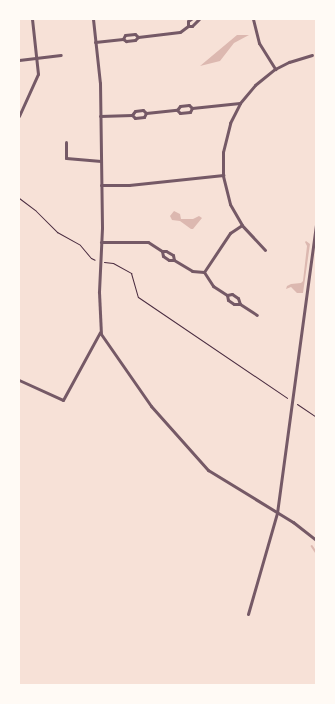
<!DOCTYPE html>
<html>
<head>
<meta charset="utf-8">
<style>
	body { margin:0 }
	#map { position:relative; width:335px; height:704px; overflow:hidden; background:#f7e1d7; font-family:Barlow,sans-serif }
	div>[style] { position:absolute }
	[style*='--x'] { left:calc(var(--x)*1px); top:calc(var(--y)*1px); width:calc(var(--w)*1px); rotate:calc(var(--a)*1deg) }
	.water>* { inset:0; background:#dcb8b0 }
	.stream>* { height:1.5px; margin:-0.75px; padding:0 0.75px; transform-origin:0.75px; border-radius:0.75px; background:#dcb8b0 }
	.path>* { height:1px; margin:-0.5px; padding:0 0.5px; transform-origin:0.5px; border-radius:0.5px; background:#4a2c40 }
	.minor>* { height:3px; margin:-1.5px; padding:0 1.5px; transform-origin:1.5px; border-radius:1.5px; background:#755966 }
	span { translate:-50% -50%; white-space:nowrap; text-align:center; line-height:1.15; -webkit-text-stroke:3px #fffaf5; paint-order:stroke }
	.frame { position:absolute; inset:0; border:20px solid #fffaf5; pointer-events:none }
</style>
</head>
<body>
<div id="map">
	<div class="water">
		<i style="clip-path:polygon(237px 35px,249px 35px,234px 43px,220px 61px,200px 66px)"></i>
		<i style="clip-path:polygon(174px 211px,180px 214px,181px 219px,193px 219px,199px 216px,202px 218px,193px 229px,191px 229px,180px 221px,172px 220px,170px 216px)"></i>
		<i style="clip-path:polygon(306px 241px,310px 244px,303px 293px,297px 293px,291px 287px,286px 289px,287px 286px,291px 284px,301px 283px,303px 281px,307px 246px,305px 242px)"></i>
	</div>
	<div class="stream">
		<i style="--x:312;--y:546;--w:7;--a:56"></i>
	</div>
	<div class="path">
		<i style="--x:19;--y:198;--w:21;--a:37"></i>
		<i style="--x:36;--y:211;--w:30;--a:45"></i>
		<i style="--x:57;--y:232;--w:26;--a:29"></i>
		<i style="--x:80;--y:245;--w:17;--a:50"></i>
		<i style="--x:91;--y:258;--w:4;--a:27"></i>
		<i style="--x:104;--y:262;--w:9;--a:6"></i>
		<i style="--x:113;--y:263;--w:21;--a:29"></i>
		<i style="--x:131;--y:273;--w:25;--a:74"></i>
		<i style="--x:138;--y:297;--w:180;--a:34.1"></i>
		<i style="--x:297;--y:404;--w:23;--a:34"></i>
	</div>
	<div class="minor">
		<i style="--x:93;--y:19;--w:64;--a:83.8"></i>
		<i style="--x:100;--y:83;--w:145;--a:89.2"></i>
		<i style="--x:102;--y:228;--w:64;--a:92.7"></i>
		<i style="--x:99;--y:292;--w:42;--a:87.3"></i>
		<i style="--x:101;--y:334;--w:88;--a:55.2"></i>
		<i style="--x:151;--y:406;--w:86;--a:48.3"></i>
		<i style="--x:208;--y:470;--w:100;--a:31.5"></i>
		<i style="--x:293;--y:522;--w:29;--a:38"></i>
		<i style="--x:253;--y:19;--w:25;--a:76"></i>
		<i style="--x:259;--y:43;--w:31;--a:58"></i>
		<i style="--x:188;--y:26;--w:5;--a:-90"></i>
		<i style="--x:188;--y:21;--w:4;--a:-34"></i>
		<i style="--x:123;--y:39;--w:4;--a:-63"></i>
		<i style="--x:125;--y:35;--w:10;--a:-6"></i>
		<i style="--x:135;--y:34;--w:4;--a:45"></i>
		<i style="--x:95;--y:42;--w:28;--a:-6"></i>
		<i style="--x:123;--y:39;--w:4;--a:34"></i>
		<i style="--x:126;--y:41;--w:9;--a:-6"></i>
		<i style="--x:135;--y:40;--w:4;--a:-45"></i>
		<i style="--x:138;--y:37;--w:42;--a:-6.8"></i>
		<i style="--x:180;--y:32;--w:10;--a:-37"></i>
		<i style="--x:188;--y:26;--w:4;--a:0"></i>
		<i style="--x:192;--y:26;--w:10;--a:-45"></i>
		<i style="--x:19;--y:60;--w:42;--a:-6.8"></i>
		<i style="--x:177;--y:110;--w:5;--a:-53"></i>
		<i style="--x:180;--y:106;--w:9;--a:-6"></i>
		<i style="--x:189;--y:105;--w:4;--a:45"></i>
		<i style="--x:132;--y:115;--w:5;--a:-53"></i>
		<i style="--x:135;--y:111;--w:8;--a:-7"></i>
		<i style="--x:143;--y:110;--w:4;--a:45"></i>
		<i style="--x:19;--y:116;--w:46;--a:-65.7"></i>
		<i style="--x:38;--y:74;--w:55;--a:-96.2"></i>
		<i style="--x:100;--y:116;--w:32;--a:-2"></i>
		<i style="--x:132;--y:115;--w:4;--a:45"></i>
		<i style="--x:135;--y:118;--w:9;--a:-6"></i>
		<i style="--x:144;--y:117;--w:4;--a:-63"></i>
		<i style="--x:146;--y:113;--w:31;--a:-6"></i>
		<i style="--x:177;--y:110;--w:4;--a:45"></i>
		<i style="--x:180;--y:113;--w:10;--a:-6"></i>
		<i style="--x:190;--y:112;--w:4;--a:-63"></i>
		<i style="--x:192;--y:108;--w:48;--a:-5.9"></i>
		<i style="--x:66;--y:142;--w:16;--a:90"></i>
		<i style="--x:66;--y:158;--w:35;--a:5"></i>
		<i style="--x:101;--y:185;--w:28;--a:0"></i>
		<i style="--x:129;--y:185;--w:95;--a:-6.1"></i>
		<i style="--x:101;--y:242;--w:47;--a:0"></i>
		<i style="--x:148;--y:242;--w:17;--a:33"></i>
		<i style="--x:162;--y:251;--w:5;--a:79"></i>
		<i style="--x:163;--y:256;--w:7;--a:34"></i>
		<i style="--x:169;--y:260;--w:5;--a:0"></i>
		<i style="--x:174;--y:260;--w:21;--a:31"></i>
		<i style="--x:192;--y:271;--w:12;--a:5"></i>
		<i style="--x:204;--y:272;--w:17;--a:57"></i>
		<i style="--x:213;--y:286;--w:17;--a:33"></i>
		<i style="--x:227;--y:295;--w:5;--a:79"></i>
		<i style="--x:228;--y:300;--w:7;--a:34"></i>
		<i style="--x:234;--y:304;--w:6;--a:0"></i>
		<i style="--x:240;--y:304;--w:20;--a:33"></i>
		<i style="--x:265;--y:250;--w:34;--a:-133"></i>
		<i style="--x:242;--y:225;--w:24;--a:-120"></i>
		<i style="--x:230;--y:204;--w:30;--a:-104"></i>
		<i style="--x:223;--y:175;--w:23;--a:-90"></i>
		<i style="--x:223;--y:152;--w:30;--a:-76"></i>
		<i style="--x:230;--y:123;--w:22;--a:-63"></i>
		<i style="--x:240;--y:103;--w:23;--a:-50"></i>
		<i style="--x:255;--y:85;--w:26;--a:-39"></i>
		<i style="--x:275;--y:69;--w:16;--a:-27"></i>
		<i style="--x:289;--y:62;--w:24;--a:-17"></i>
		<i style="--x:162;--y:251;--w:4;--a:0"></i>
		<i style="--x:166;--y:251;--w:8;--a:30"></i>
		<i style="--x:173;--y:255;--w:5;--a:79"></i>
		<i style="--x:204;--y:272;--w:47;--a:-56.3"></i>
		<i style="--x:230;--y:233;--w:14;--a:-34"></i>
		<i style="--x:227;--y:295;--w:5;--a:-11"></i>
		<i style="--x:232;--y:294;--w:7;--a:34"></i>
		<i style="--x:238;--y:298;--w:6;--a:72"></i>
		<i style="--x:19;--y:380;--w:48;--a:24.4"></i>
		<i style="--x:63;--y:400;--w:77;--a:-61.4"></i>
		<i style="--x:248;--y:614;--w:105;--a:-74"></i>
		<i style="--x:277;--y:513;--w:293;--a:-82.3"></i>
	</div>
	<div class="frame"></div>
</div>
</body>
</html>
